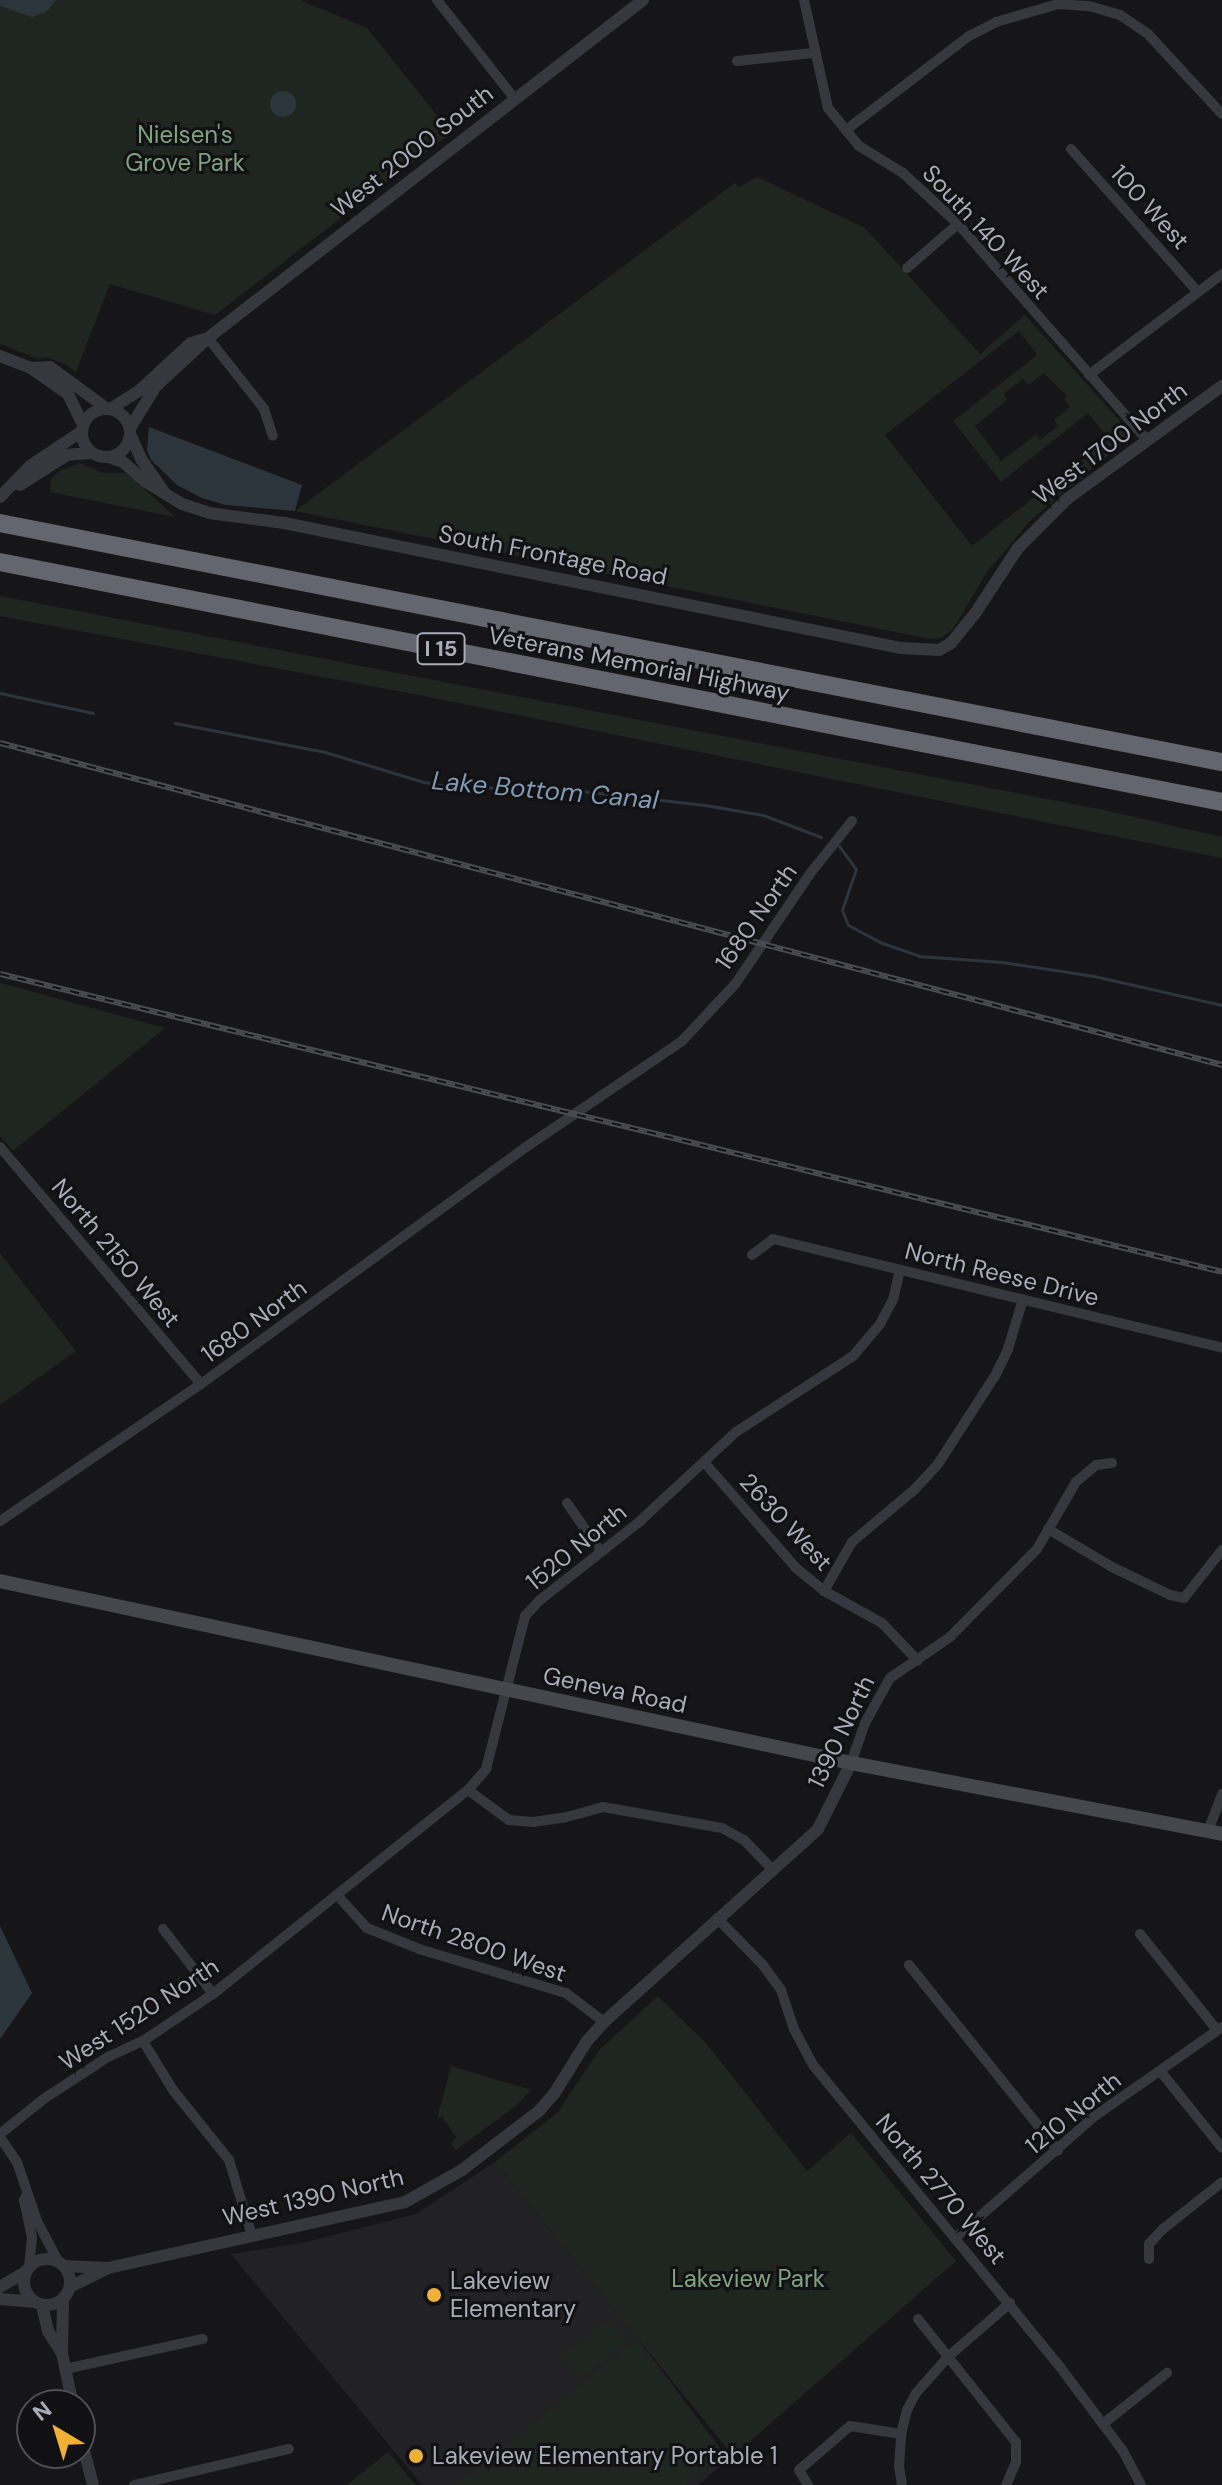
<!DOCTYPE html>
<html>
<head>
<meta charset="utf-8">
<style>
	body { margin:0 }
	#map { position:relative; width:1222px; height:2485px; overflow:hidden; background:#161618; font-family:"DM Sans",sans-serif }
	div>[style] { position:absolute }
	[style*='--x'] { left:calc(var(--x)*1px); top:calc(var(--y)*1px); width:calc(var(--w)*1px); rotate:calc(var(--a)*1deg) }
	.built>* { inset:0; background:#222225 }
	.green>* { inset:0; background:#1e261f }
	.water>* { inset:0; background:#2c353c }
	.round { border-radius:50% }
	.stream>* { height:3px; margin:-1.5px; padding:0 1.5px; transform-origin:1.5px; border-radius:1.5px; background:#2c353c }
	.minor>* { height:10px; margin:-5px; padding:0 5px; transform-origin:5px; border-radius:5px; background:#37383d }
	.tertiary>* { height:12px; margin:-6px; padding:0 6px; transform-origin:6px; border-radius:6px; background:#37383d }
	.tertiary>.ring { margin:-6px; padding:0; box-sizing:content-box; background:none; border:12px solid #37383d; border-radius:50% }
	.secondary>* { height:14px; margin:-7px; padding:0 7px; transform-origin:7px; border-radius:7px; background:#45474d }
	.motorway>* { height:18px; margin:-9px; padding:0 9px; transform-origin:9px; border-radius:9px; background:#63666e }
	.rail>* { height:6px; margin-top:-3px; transform-origin:0; background:repeating-linear-gradient(90deg,#111113 0 9px,#4a4c52 0 18px); box-sizing:border-box; border-block:2px solid #4a4c52 }
	.dots>* { width:22px; height:22px; translate:-50% -50%; box-sizing:border-box; border:4px solid #111113; border-radius:50% }
	span { translate:-50% -50%; white-space:nowrap; text-align:center; line-height:1.15; -webkit-text-stroke:6px #111113; paint-order:stroke }
	.shield-label span { padding:2px 6px; background:#111113; border:2px solid; border-radius:6px; -webkit-text-stroke-width:0 }
	.shield-label { font-size:22px; color:#a8adb8; font-weight:700 }
	.park-label { font-size:24px; color:#7fa381 }
	.street-label { font-size:24px; color:#a8adb8 }
	.poi-label { font-size:24px; color:#a8adb8 }
	.left { translate:0 -50%; text-align:left }
	.water-label { font-size:26px; color:#7f9bb3; font-style:italic }
	.north { position:absolute; left:16px; top:2389px; width:80px; height:80px; box-sizing:border-box; background:#111113; border:2px solid #4d4f55; border-radius:50%; rotate:322deg; font-size:22px; font-weight:700; line-height:32px; text-align:center; color:#a8adb8 }
	.north::after { content:''; display:block; margin:auto; width:28px; height:36px; background:#f2b134; clip-path:polygon(50% 0,100% 100%,50% 72%,0 100%) }
</style>
</head>
<body>
<div id="map">
	<div class="built">
		<i style="clip-path:polygon(495px 2162px,636px 2336px,728px 2459px,698px 2485px,422px 2485px,231px 2254px,302px 2243px,416px 2214px)"></i>
	</div>
	<div class="green">
		<i style="clip-path:polygon(0 0,300px 0,367px 28px,451px 133px,215px 315px,110px 284px,76px 372px,67px 365px,46px 357px,39px 359px,0 344px)"></i>
		<i style="clip-path:polygon(evenodd,757px 177px,865px 228px,980px 354px,1025px 315px,1128px 430px,1127px 439px,1031px 520px,987px 572px,953px 629px,941px 638px,930px 639px,295px 511px,735px 183px,739px 187px,757px 177px,1019px 331px,1037px 355px,953px 421px,1001px 482px,1088px 413px,1109px 439px,972px 546px,885px 435px,1019px 331px,757px 177px,1044px 373px,1067px 396px,1064px 399px,1070px 407px,1054px 420px,1058px 426px,1040px 440px,1036px 435px,1001px 461px,975px 426px,1007px 400px,1004px 394px,1023px 379px,1028px 385px,1044px 373px)"></i>
		<i style="clip-path:polygon(80px 463px,103px 473px,127px 473px,175px 517px,50px 492px,51px 479px,59px 471px)"></i>
		<i style="clip-path:polygon(0 596px,1104px 810px,1222px 837px,1222px 858px,419px 695px,0 616px)"></i>
		<i style="clip-path:polygon(0 983px,1px 983px,165px 1028px,13px 1151px,0 1136px)"></i>
		<i style="clip-path:polygon(0 1253px,76px 1351px,0 1405px)"></i>
		<i style="clip-path:polygon(658px 1996px,706px 2043px,807px 2171px,851px 2133px,956px 2261px,733px 2456px,495px 2162px,558px 2112px,599px 2050px)"></i>
		<i style="clip-path:polygon(451px 2066px,531px 2090px,517px 2105px,456px 2150px,451px 2144px,456px 2137px,442px 2116px,437px 2119px)"></i>
		<i style="clip-path:polygon(609px 2319px,627px 2342px,579px 2379px,561px 2356px)"></i>
		<i style="clip-path:polygon(635px 2341px,724px 2453px,686px 2485px,456px 2485px)"></i>
		<i style="clip-path:polygon(388px 2452px,416px 2485px,347px 2485px)"></i>
	</div>
	<div class="water">
		<i style="clip-path:polygon(0 0,56px 0,46px 12px,32px 17px,0 6px)"></i>
		<i class="round" style="left:270px;top:91px;width:26px;height:26px"></i>
		<i style="clip-path:polygon(149px 427px,302px 485px,295px 511px,226px 505px,202px 498px,177px 485px,151px 460px,147px 450px)"></i>
		<i style="clip-path:polygon(0 1926px,32px 1993px,0 2039px)"></i>
	</div>
	<div class="stream">
		<i style="--x:0;--y:693;--w:95;--a:12.1"></i>
		<i style="--x:175;--y:723;--w:153;--a:10.9"></i>
		<i style="--x:325;--y:752;--w:103;--a:16.9"></i>
		<i style="--x:424;--y:782;--w:34;--a:10"></i>
		<i style="--x:457;--y:788;--w:88;--a:-0.7"></i>
		<i style="--x:545;--y:787;--w:161;--a:6.4"></i>
		<i style="--x:705;--y:805;--w:59;--a:9.8"></i>
		<i style="--x:763;--y:815;--w:62;--a:20.8"></i>
		<i style="--x:839;--y:846;--w:29;--a:54"></i>
		<i style="--x:856;--y:869;--w:43;--a:108.9"></i>
		<i style="--x:842;--y:910;--w:16;--a:68"></i>
		<i style="--x:848;--y:925;--w:38;--a:28"></i>
		<i style="--x:882;--y:943;--w:39;--a:19"></i>
		<i style="--x:919;--y:956;--w:83;--a:4.1"></i>
		<i style="--x:1002;--y:962;--w:93;--a:8.7"></i>
		<i style="--x:1094;--y:976;--w:131;--a:12.8"></i>
	</div>
	<div class="minor">
		<i style="--x:437;--y:0;--w:126;--a:51.8"></i>
		<i style="--x:804;--y:0;--w:111;--a:77.5"></i>
		<i style="--x:828;--y:108;--w:49;--a:50.8"></i>
		<i style="--x:859;--y:146;--w:52;--a:31.5"></i>
		<i style="--x:903;--y:173;--w:75;--a:42.8"></i>
		<i style="--x:958;--y:224;--w:288;--a:48.8"></i>
		<i style="--x:737;--y:61;--w:76;--a:-6"></i>
		<i style="--x:846;--y:130;--w:155;--a:-37.4"></i>
		<i style="--x:969;--y:36;--w:30;--a:-27"></i>
		<i style="--x:996;--y:22;--w:65;--a:-16.2"></i>
		<i style="--x:1058;--y:4;--w:31;--a:4"></i>
		<i style="--x:1089;--y:6;--w:32;--a:16"></i>
		<i style="--x:1120;--y:15;--w:32;--a:34"></i>
		<i style="--x:1147;--y:33;--w:110;--a:47.2"></i>
		<i style="--x:1071;--y:149;--w:191;--a:48.4"></i>
		<i style="--x:907;--y:268;--w:67;--a:-40.8"></i>
		<i style="--x:208;--y:338;--w:90;--a:51.7"></i>
		<i style="--x:264;--y:409;--w:28;--a:72"></i>
		<i style="--x:1089;--y:375;--w:167;--a:-37.2"></i>
		<i style="--x:0;--y:1147;--w:311;--a:49.7"></i>
		<i style="--x:752;--y:1255;--w:26;--a:-37"></i>
		<i style="--x:773;--y:1239;--w:462;--a:13.6"></i>
		<i style="--x:704;--y:1462;--w:140;--a:49"></i>
		<i style="--x:796;--y:1568;--w:36;--a:39"></i>
		<i style="--x:824;--y:1591;--w:66;--a:28.9"></i>
		<i style="--x:882;--y:1623;--w:52;--a:46.5"></i>
		<i style="--x:567;--y:1503;--w:60;--a:55.2"></i>
		<i style="--x:0;--y:1521;--w:243;--a:-34.3"></i>
		<i style="--x:201;--y:1384;--w:402;--a:-36.1"></i>
		<i style="--x:526;--y:1147;--w:189;--a:-34.2"></i>
		<i style="--x:682;--y:1041;--w:79;--a:-47"></i>
		<i style="--x:736;--y:983;--w:130;--a:-55.9"></i>
		<i style="--x:809;--y:875;--w:69;--a:-51.5"></i>
		<i style="--x:1048;--y:1529;--w:74;--a:30.7"></i>
		<i style="--x:1112;--y:1567;--w:64;--a:25.8"></i>
		<i style="--x:1170;--y:1595;--w:14;--a:12"></i>
		<i style="--x:1184;--y:1598;--w:61;--a:-51.6"></i>
		<i style="--x:824;--y:1591;--w:56;--a:-60.3"></i>
		<i style="--x:852;--y:1542;--w:81;--a:-40"></i>
		<i style="--x:914;--y:1490;--w:35;--a:-47"></i>
		<i style="--x:938;--y:1464;--w:105;--a:-57.1"></i>
		<i style="--x:995;--y:1376;--w:30;--a:-64"></i>
		<i style="--x:1008;--y:1349;--w:52;--a:-73.3"></i>
		<i style="--x:851;--y:1763;--w:42;--a:-70.7"></i>
		<i style="--x:865;--y:1723;--w:51;--a:-60.9"></i>
		<i style="--x:890;--y:1678;--w:73;--a:-34.3"></i>
		<i style="--x:950;--y:1637;--w:124;--a:-45.3"></i>
		<i style="--x:1037;--y:1549;--w:78;--a:-59.8"></i>
		<i style="--x:1076;--y:1482;--w:26;--a:-40"></i>
		<i style="--x:1096;--y:1465;--w:16;--a:-7"></i>
		<i style="--x:468;--y:1790;--w:51;--a:36.2"></i>
		<i style="--x:509;--y:1820;--w:24;--a:5"></i>
		<i style="--x:533;--y:1822;--w:30;--a:-8"></i>
		<i style="--x:563;--y:1818;--w:41;--a:-15.4"></i>
		<i style="--x:603;--y:1807;--w:121;--a:10"></i>
		<i style="--x:722;--y:1828;--w:25;--a:29"></i>
		<i style="--x:744;--y:1840;--w:42;--a:46"></i>
		<i style="--x:1208;--y:1831;--w:40;--a:-69"></i>
		<i style="--x:337;--y:1895;--w:45;--a:47.7"></i>
		<i style="--x:367;--y:1928;--w:56;--a:22"></i>
		<i style="--x:419;--y:1949;--w:153;--a:16.7"></i>
		<i style="--x:566;--y:1993;--w:48;--a:37.3"></i>
		<i style="--x:717;--y:1918;--w:66;--a:45.6"></i>
		<i style="--x:763;--y:1965;--w:31;--a:54"></i>
		<i style="--x:781;--y:1990;--w:41;--a:71.6"></i>
		<i style="--x:794;--y:2029;--w:41;--a:62.2"></i>
		<i style="--x:813;--y:2065;--w:390;--a:50.7"></i>
		<i style="--x:1060;--y:2367;--w:105;--a:53.1"></i>
		<i style="--x:1123;--y:2451;--w:38;--a:62"></i>
		<i style="--x:163;--y:1929;--w:82;--a:52.4"></i>
		<i style="--x:1140;--y:1934;--w:123;--a:51.3"></i>
		<i style="--x:909;--y:1965;--w:238;--a:51.2"></i>
		<i style="--x:143;--y:2041;--w:57;--a:58.5"></i>
		<i style="--x:173;--y:2090;--w:90;--a:51.3"></i>
		<i style="--x:229;--y:2160;--w:78;--a:73"></i>
		<i style="--x:1161;--y:2072;--w:97;--a:51.2"></i>
		<i style="--x:0;--y:2134;--w:58;--a:-38.7"></i>
		<i style="--x:45;--y:2098;--w:75;--a:-33.1"></i>
		<i style="--x:108;--y:2057;--w:38;--a:-25"></i>
		<i style="--x:143;--y:2041;--w:84;--a:-33.9"></i>
		<i style="--x:213;--y:1994;--w:327;--a:-38.7"></i>
		<i style="--x:468;--y:1790;--w:28;--a:-49"></i>
		<i style="--x:486;--y:1769;--w:158;--a:-75.7"></i>
		<i style="--x:525;--y:1616;--w:22;--a:-47"></i>
		<i style="--x:540;--y:1600;--w:126;--a:-38.2"></i>
		<i style="--x:639;--y:1522;--w:132;--a:-42.9"></i>
		<i style="--x:736;--y:1432;--w:140;--a:-33"></i>
		<i style="--x:853;--y:1356;--w:42;--a:-49.8"></i>
		<i style="--x:880;--y:1324;--w:27;--a:-62"></i>
		<i style="--x:893;--y:1300;--w:31;--a:-77"></i>
		<i style="--x:0;--y:2137;--w:30;--a:56"></i>
		<i style="--x:17;--y:2162;--w:62;--a:71.3"></i>
		<i style="--x:37;--y:2221;--w:45;--a:62.3"></i>
		<i style="--x:27;--y:2194;--w:7;--a:117"></i>
		<i style="--x:24;--y:2200;--w:39;--a:78"></i>
		<i style="--x:32;--y:2238;--w:30;--a:96"></i>
		<i style="--x:955;--y:2238;--w:186;--a:-41.1"></i>
		<i style="--x:1095;--y:2116;--w:155;--a:-35"></i>
		<i style="--x:1149;--y:2259;--w:15;--a:-90"></i>
		<i style="--x:1149;--y:2244;--w:21;--a:-47"></i>
		<i style="--x:1163;--y:2229;--w:75;--a:-38.5"></i>
		<i style="--x:918;--y:2319;--w:157;--a:51.5"></i>
		<i style="--x:1016;--y:2442;--w:20;--a:90"></i>
		<i style="--x:1016;--y:2462;--w:25;--a:113"></i>
		<i style="--x:65;--y:2369;--w:141;--a:-12.3"></i>
		<i style="--x:1103;--y:2424;--w:82;--a:-38.6"></i>
		<i style="--x:134;--y:2485;--w:159;--a:-13.1"></i>
		<i style="--x:808;--y:2485;--w:17;--a:-121"></i>
		<i style="--x:799;--y:2470;--w:67;--a:-40.8"></i>
		<i style="--x:850;--y:2426;--w:52;--a:8.9"></i>
		<i style="--x:902;--y:2485;--w:19;--a:-99"></i>
		<i style="--x:899;--y:2466;--w:32;--a:-86"></i>
		<i style="--x:901;--y:2434;--w:25;--a:-76"></i>
		<i style="--x:907;--y:2410;--w:19;--a:-62"></i>
		<i style="--x:916;--y:2393;--w:50;--a:-48.3"></i>
		<i style="--x:949;--y:2356;--w:81;--a:-41"></i>
	</div>
	<div class="tertiary">
		<i style="--x:0;--y:356;--w:33;--a:21"></i>
		<i style="--x:31;--y:368;--w:45;--a:35.1"></i>
		<i style="--x:68;--y:394;--w:34;--a:64"></i>
		<i style="--x:31;--y:368;--w:19;--a:-3"></i>
		<i style="--x:50;--y:367;--w:69;--a:36.2"></i>
		<i class="ring" style="left:82px;top:409px;width:36px;height:36px"></i>
		<i style="--x:110;--y:409;--w:36;--a:-32"></i>
		<i style="--x:140;--y:390;--w:69;--a:-42.7"></i>
		<i style="--x:191;--y:343;--w:15;--a:-16"></i>
		<i style="--x:130;--y:428;--w:49;--a:-58.2"></i>
		<i style="--x:156;--y:386;--w:71;--a:-42.7"></i>
		<i style="--x:208;--y:338;--w:551;--a:-37.85"></i>
		<i style="--x:130;--y:434;--w:27;--a:66"></i>
		<i style="--x:141;--y:459;--w:39;--a:55"></i>
		<i style="--x:109;--y:457;--w:15;--a:20"></i>
		<i style="--x:123;--y:462;--w:30;--a:41"></i>
		<i style="--x:146;--y:482;--w:42;--a:31.4"></i>
		<i style="--x:182;--y:504;--w:28;--a:18"></i>
		<i style="--x:209;--y:513;--w:76;--a:7.6"></i>
		<i style="--x:284;--y:523;--w:630;--a:11.45"></i>
		<i style="--x:901;--y:648;--w:38;--a:3"></i>
		<i style="--x:939;--y:650;--w:14;--a:-30"></i>
		<i style="--x:951;--y:643;--w:40;--a:-51"></i>
		<i style="--x:976;--y:612;--w:77;--a:-56.7"></i>
		<i style="--x:1018;--y:548;--w:69;--a:-45"></i>
		<i style="--x:1067;--y:499;--w:192;--a:-36.1"></i>
		<i style="--x:20;--y:485;--w:56;--a:-32.6"></i>
		<i style="--x:67;--y:455;--w:25;--a:-5"></i>
		<i style="--x:0;--y:497;--w:43;--a:-45.9"></i>
		<i style="--x:30;--y:466;--w:63;--a:-33.9"></i>
		<i class="ring" style="left:24px;top:2259px;width:34px;height:34px"></i>
		<i style="--x:64;--y:2266;--w:44;--a:2.6"></i>
		<i style="--x:0;--y:2287;--w:31;--a:-31"></i>
		<i style="--x:70;--y:2287;--w:42;--a:-26.6"></i>
		<i style="--x:108;--y:2268;--w:304;--a:-12.5"></i>
		<i style="--x:405;--y:2202;--w:65;--a:-29.3"></i>
		<i style="--x:462;--y:2170;--w:97;--a:-37.5"></i>
		<i style="--x:539;--y:2111;--w:23;--a:-49"></i>
		<i style="--x:554;--y:2094;--w:62;--a:-58.1"></i>
		<i style="--x:587;--y:2041;--w:25;--a:-48"></i>
		<i style="--x:604;--y:2022;--w:288;--a:-42"></i>
		<i style="--x:818;--y:1829;--w:74;--a:-63.4"></i>
		<i style="--x:0;--y:2299;--w:35;--a:5"></i>
		<i style="--x:63;--y:2300;--w:53;--a:91.1"></i>
		<i style="--x:62;--y:2353;--w:53;--a:78.1"></i>
		<i style="--x:42;--y:2305;--w:27;--a:77"></i>
		<i style="--x:48;--y:2331;--w:26;--a:58"></i>
		<i style="--x:80;--y:2435;--w:52;--a:75.4"></i>
	</div>
	<div class="secondary">
		<i style="--x:0;--y:1581;--w:870;--a:12.07"></i>
		<i style="--x:851;--y:1763;--w:378;--a:10.8"></i>
	</div>
	<div class="motorway">
		<i style="--x:0;--y:523;--w:1245;--a:11.07"></i>
		<i style="--x:0;--y:562;--w:1245;--a:11.11"></i>
	</div>
	<div class="rail">
		<i style="--x:0;--y:743;--w:1264;--a:14.76"></i>
		<i style="--x:0;--y:974;--w:1258;--a:13.7"></i>
	</div>
	<div class="dots">
		<i style="left:434px;top:2295px;background:#f2b134"></i>
		<i style="left:416px;top:2456px;background:#f2b134"></i>
	</div>
	<div class="shield-label">
		<span style="left:441px;top:649px">I 15</span>
	</div>
	<div class="park-label">
		<span style="left:185px;top:149px">Nielsen's<br>Grove Park</span>
		<span style="left:748px;top:2279px">Lakeview Park</span>
	</div>
	<div class="street-label">
		<span style="left:412px;top:151px;rotate:-38deg">West 2000 South</span>
		<span style="left:1150px;top:207px;rotate:48deg">100 West</span>
		<span style="left:986px;top:232px;rotate:47deg">South 140 West</span>
		<span style="left:1110px;top:443px;rotate:-37deg">West 1700 North</span>
		<span style="left:553px;top:555px;rotate:11deg">South Frontage Road</span>
		<span style="left:639px;top:664px;rotate:11deg">Veterans Memorial Highway</span>
		<span style="left:756px;top:917px;rotate:-55deg">1680 North</span>
		<span style="left:116px;top:1253px;rotate:50deg">North 2150 West</span>
		<span style="left:1002px;top:1274px;rotate:14deg">North Reese Drive</span>
		<span style="left:254px;top:1321px;rotate:-36deg">1680 North</span>
		<span style="left:786px;top:1522px;rotate:47deg">2630 West</span>
		<span style="left:576px;top:1547px;rotate:-39deg">1520 North</span>
		<span style="left:615px;top:1690px;rotate:12deg">Geneva Road</span>
		<span style="left:841px;top:1732px;rotate:-64deg">1390 North</span>
		<span style="left:474px;top:1943px;rotate:19deg">North 2800 West</span>
		<span style="left:139px;top:2014px;rotate:-33deg">West 1520 North</span>
		<span style="left:1073px;top:2113px;rotate:-39deg">1210 North</span>
		<span style="left:941px;top:2189px;rotate:50deg">North 2770 West</span>
		<span style="left:313px;top:2197px;rotate:-13deg">West 1390 North</span>
	</div>
	<div class="poi-label">
		<span class="left" style="left:450px;top:2295px">Lakeview<br>Elementary</span>
		<span class="left" style="left:432px;top:2456px">Lakeview Elementary Portable 1</span>
	</div>
	<div class="water-label">
		<span style="left:545px;top:791px;rotate:5deg">Lake Bottom Canal</span>
	</div>
	<div class="north">N</div>
</div>
</body>
</html>
